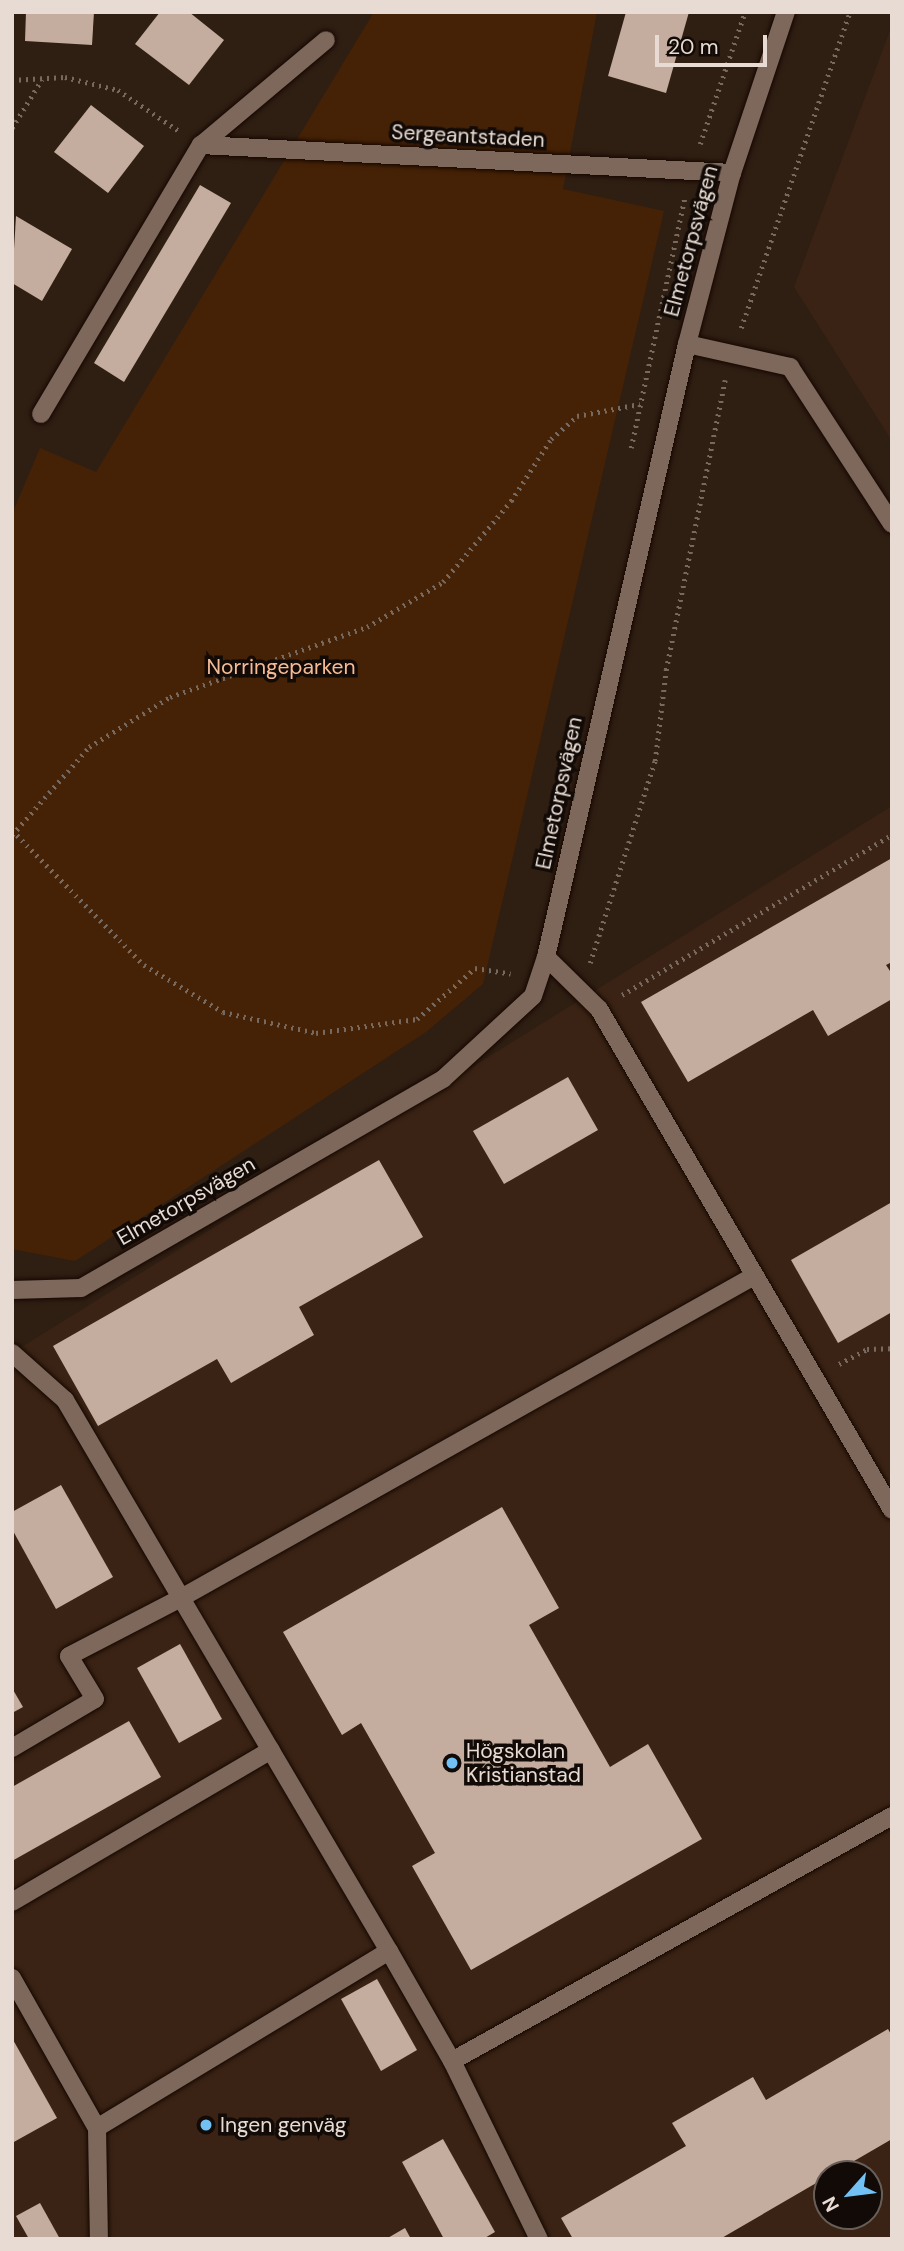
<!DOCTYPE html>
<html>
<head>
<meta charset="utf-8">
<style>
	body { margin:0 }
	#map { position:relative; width:904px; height:2251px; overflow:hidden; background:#2f1e12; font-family:"DM Sans",sans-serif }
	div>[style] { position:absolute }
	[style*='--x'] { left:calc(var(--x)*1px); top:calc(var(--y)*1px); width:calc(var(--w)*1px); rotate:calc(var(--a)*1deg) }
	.built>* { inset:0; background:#3a2314 }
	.green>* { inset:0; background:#452206 }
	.building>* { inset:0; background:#c4ad9f }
	.path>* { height:4.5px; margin-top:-2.25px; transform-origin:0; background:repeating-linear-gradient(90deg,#78695f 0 2px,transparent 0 7px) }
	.roads { filter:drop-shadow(0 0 2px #160701) drop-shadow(0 0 2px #160701) }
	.service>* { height:18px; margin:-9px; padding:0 9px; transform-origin:9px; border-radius:9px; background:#7d685b }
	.minor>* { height:18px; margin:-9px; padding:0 9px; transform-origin:9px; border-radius:9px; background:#7d685b }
	.dots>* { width:19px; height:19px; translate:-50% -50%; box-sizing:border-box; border:4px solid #110a06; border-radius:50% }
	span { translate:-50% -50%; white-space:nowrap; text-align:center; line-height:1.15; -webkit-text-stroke:7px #110a06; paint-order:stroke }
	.street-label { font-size:21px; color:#e7dbd3 }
	.park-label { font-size:21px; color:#f7bc95 }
	.poi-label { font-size:21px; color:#e7dbd3 }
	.left { translate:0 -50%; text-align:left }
	.frame { position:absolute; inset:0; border:14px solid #e7dbd3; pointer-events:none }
	.north { position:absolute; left:813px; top:2160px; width:70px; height:70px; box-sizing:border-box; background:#110a06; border:2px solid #675e58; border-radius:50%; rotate:242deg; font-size:19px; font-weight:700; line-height:28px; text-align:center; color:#e7dbd3 }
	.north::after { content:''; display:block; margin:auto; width:24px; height:32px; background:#72c1f5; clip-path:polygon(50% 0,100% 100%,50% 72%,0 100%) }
	.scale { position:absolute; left:655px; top:35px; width:112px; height:32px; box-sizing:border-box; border:4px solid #e7dbd3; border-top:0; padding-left:9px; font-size:21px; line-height:24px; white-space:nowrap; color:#e7dbd3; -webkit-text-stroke:5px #110a06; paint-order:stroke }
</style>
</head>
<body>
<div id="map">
	<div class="built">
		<i style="clip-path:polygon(892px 25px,892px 441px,794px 287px)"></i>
		<i style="clip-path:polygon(evenodd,892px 806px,892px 2239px,12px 2239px,12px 1353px,892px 806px,827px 2174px,869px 2174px,869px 2216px,827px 2216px,827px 2174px)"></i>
	</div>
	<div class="green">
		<i style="clip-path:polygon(374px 12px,597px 12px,563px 189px,664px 211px,483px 984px,426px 1032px,75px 1261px,12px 1249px,12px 514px,40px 448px,96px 472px)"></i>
	</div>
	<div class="building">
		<i style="clip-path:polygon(26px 12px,94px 12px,92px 45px,25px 41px)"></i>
		<i style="clip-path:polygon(160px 12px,189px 12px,224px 40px,189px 85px,135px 44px)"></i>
		<i style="clip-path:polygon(626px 12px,689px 12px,666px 93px,608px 76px)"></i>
		<i style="clip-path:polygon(91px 105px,144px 146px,108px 193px,54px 152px)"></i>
		<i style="clip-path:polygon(200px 185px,231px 203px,124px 382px,94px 363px)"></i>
		<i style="clip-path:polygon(16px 216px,72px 249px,42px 301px,12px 283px)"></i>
		<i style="clip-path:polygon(892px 858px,892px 962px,886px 965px,892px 974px,892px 999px,828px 1036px,813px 1010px,688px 1082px,641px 1002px)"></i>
		<i style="clip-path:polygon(568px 1077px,598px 1130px,504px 1184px,473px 1131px)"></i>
		<i style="clip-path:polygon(379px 1160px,423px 1237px,299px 1307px,314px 1335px,231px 1383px,217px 1359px,98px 1426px,53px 1346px)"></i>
		<i style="clip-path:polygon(892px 1202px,892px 1312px,838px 1343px,791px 1260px)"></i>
		<i style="clip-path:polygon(61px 1485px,113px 1577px,56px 1609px,12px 1529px,12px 1512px)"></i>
		<i style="clip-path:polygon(502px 1507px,559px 1608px,529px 1625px,610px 1767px,648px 1744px,702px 1839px,471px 1970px,412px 1866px,435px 1853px,361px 1723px,342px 1735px,283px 1632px)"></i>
		<i style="clip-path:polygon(180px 1644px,222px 1719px,179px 1743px,137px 1668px)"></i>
		<i style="clip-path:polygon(12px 1688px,23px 1707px,12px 1713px)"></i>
		<i style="clip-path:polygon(129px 1721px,161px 1777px,12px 1861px,12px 1787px)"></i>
		<i style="clip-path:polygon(377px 1979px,417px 2050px,381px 2071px,341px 1999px)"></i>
		<i style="clip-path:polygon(888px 2029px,892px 2036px,892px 2139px,720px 2239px,573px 2239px,561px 2218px,686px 2146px,672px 2123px,753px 2077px,766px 2100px)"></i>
		<i style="clip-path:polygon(12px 2038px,57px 2118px,12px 2143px)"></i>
		<i style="clip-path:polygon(443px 2139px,495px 2232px,483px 2239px,444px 2239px,402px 2162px)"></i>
		<i style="clip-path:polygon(40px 2203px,60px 2239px,29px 2239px,16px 2216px)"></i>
		<i style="clip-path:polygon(405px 2228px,411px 2239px,386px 2239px)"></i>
	</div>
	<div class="path">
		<i style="--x:12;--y:80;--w:53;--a:-3.2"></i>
		<i style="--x:65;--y:77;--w:55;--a:13.8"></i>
		<i style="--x:118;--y:90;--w:73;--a:33.9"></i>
		<i style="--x:12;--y:128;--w:57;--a:-58.5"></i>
		<i style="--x:700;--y:144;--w:139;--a:-71.2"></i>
		<i style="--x:741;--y:328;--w:334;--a:-71"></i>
		<i style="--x:631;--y:448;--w:258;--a:-77.9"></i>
		<i style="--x:12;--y:835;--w:117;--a:-48.8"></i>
		<i style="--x:89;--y:747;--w:95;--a:-31.7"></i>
		<i style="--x:170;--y:697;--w:209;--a:-19.6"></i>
		<i style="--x:367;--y:627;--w:88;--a:-30.6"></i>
		<i style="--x:443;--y:582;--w:106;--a:-50"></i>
		<i style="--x:511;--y:501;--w:74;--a:-57.2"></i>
		<i style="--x:551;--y:439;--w:35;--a:-41"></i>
		<i style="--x:577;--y:416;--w:64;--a:-10.8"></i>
		<i style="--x:17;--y:835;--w:182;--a:45.7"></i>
		<i style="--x:144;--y:965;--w:92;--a:30.7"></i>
		<i style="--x:223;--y:1012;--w:95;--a:12.7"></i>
		<i style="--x:316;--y:1033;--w:102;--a:-7.9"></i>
		<i style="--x:417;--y:1019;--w:77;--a:-41.3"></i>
		<i style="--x:475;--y:968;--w:36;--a:9"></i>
		<i style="--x:590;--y:963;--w:212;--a:-72.2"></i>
		<i style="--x:655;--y:761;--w:92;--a:-83.1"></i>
		<i style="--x:666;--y:670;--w:296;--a:-78.5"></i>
		<i style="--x:622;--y:995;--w:314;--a:-30.7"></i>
		<i style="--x:839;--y:1364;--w:32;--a:-28"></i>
		<i style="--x:867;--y:1349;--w:25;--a:-2"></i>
	</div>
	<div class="roads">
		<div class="service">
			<i style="--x:546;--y:957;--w:74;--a:44.5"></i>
			<i style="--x:599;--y:1009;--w:580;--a:59.68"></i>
			<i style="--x:12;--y:1353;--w:71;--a:41.6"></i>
			<i style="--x:65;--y:1400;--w:229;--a:59.6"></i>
			<i style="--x:181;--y:1598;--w:657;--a:-29.33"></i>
			<i style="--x:12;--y:1748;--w:96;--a:-30.6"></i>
			<i style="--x:95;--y:1699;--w:50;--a:-121.2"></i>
			<i style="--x:69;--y:1656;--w:126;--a:-27.4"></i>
			<i style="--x:181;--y:1598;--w:410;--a:59.5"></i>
			<i style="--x:389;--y:1951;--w:341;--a:148.8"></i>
			<i style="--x:12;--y:1902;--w:300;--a:-30.4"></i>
			<i style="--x:389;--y:1951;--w:127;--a:60.2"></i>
			<i style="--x:452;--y:2061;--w:198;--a:64"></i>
			<i style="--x:12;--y:1978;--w:172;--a:60.5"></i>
			<i style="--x:97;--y:2128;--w:111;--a:89"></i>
			<i style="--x:452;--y:2061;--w:504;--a:-29.11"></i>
		</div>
		<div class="minor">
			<i style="--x:201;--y:145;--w:532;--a:3.02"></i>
			<i style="--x:687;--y:344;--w:106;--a:12.6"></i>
			<i style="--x:790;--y:367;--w:187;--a:57"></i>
			<i style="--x:41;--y:414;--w:313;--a:-59.3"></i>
			<i style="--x:201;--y:145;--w:163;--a:-40"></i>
			<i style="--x:12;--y:1290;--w:69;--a:-1.7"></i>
			<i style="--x:81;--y:1288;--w:418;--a:-30"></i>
			<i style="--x:443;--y:1079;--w:122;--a:-42.7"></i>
			<i style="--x:533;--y:996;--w:41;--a:-71.6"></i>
			<i style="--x:546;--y:957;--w:629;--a:-77.05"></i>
			<i style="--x:687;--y:344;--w:177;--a:-75.3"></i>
			<i style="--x:732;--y:173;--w:170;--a:-71.5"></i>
		</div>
	</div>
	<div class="dots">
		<i style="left:452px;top:1763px;background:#72c1f5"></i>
		<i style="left:206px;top:2125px;background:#72c1f5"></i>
	</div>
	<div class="street-label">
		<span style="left:468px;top:136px;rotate:3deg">Sergeantstaden</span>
		<span style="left:691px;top:241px;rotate:-75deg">Elmetorpsvägen</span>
		<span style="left:559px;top:793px;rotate:-78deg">Elmetorpsvägen</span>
		<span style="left:186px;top:1201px;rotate:-30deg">Elmetorpsvägen</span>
	</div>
	<div class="park-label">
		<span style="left:281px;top:667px">Norringeparken</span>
	</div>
	<div class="poi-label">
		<span class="left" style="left:466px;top:1763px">Högskolan<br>Kristianstad</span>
		<span class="left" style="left:220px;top:2125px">Ingen genväg</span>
	</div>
	<div class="frame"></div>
	<div class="north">N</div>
	<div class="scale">20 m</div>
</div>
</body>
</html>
